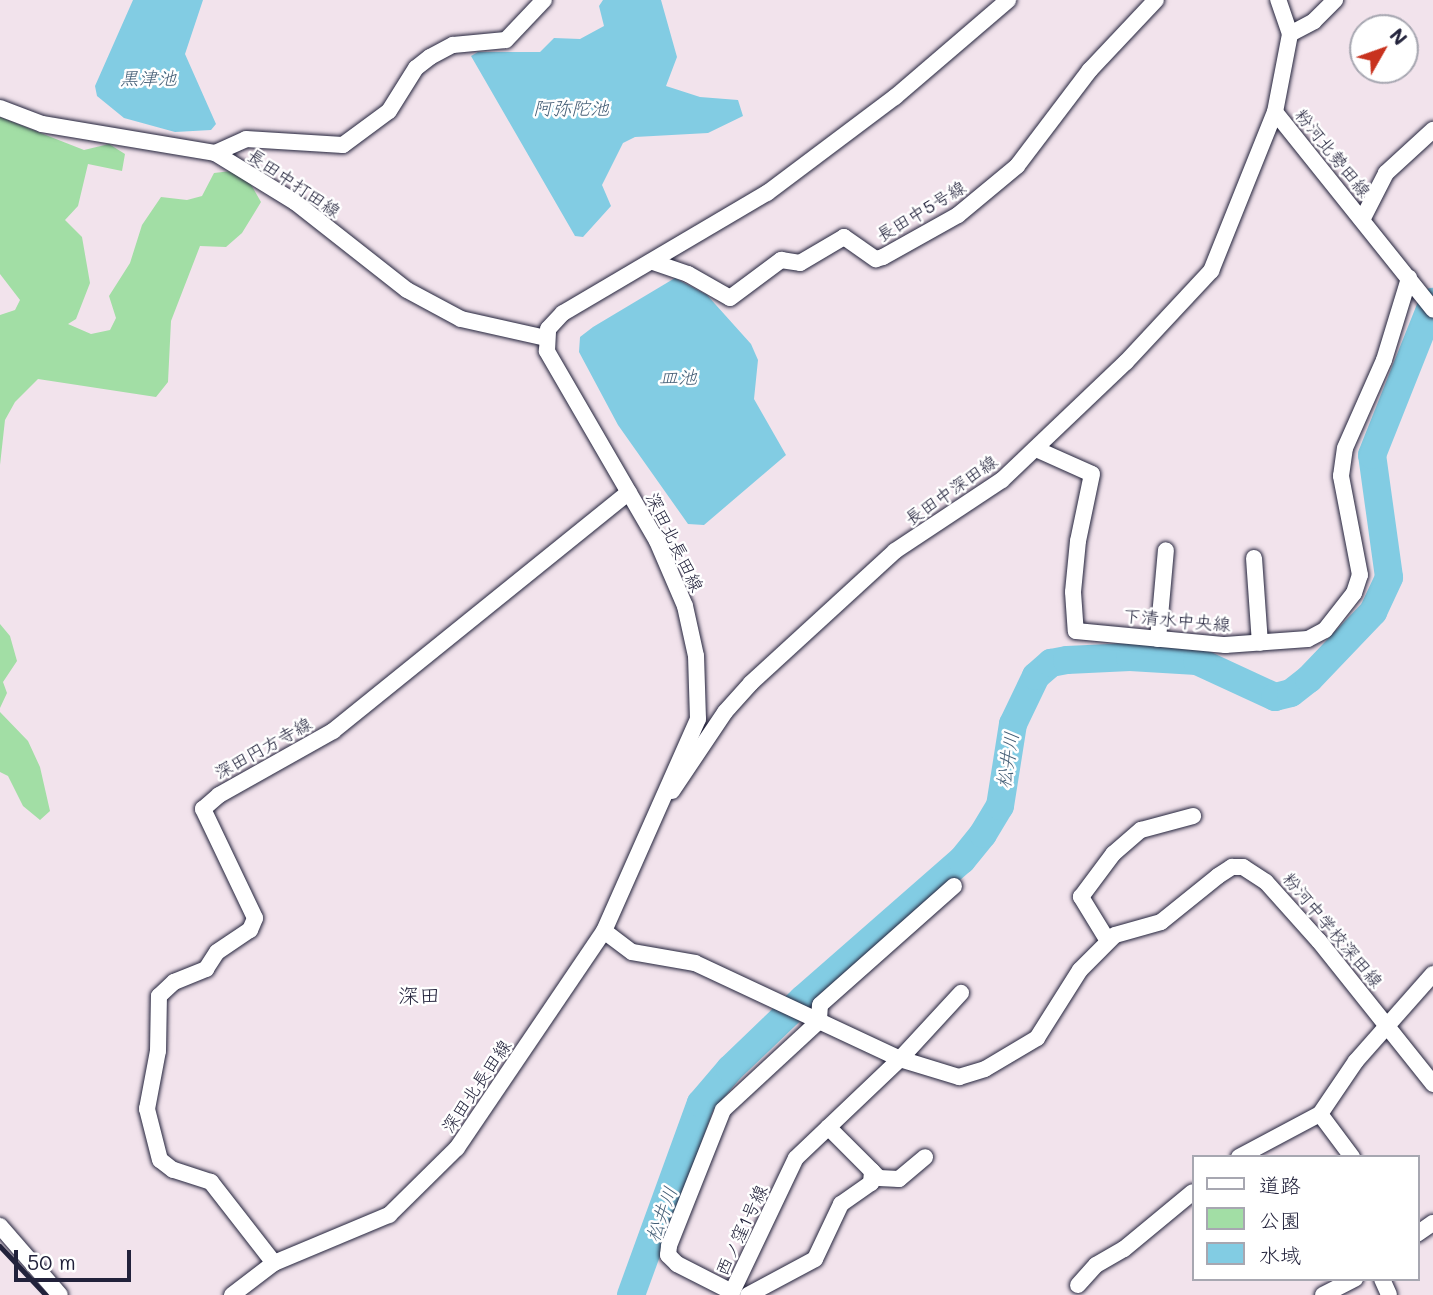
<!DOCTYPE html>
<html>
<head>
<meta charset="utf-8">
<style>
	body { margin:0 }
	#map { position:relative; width:1433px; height:1295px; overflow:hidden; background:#f2e3ec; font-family:Mali,"Klee One",sans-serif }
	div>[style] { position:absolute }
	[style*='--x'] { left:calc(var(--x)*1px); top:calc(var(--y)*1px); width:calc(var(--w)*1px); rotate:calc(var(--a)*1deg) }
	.green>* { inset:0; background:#a2dea5 }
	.water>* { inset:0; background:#82cce3 }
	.river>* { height:28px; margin:-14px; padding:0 14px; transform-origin:14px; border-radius:14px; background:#82cce3 }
	.roads { filter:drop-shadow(0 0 2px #22223b) drop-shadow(0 0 2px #22223b) }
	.minor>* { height:16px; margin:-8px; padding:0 8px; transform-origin:8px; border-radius:8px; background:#fff }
	.rail>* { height:4.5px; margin:-2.25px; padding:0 2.25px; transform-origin:2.25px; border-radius:2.25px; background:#22223b }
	span { translate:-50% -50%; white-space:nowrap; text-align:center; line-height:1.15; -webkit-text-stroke:5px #fff; paint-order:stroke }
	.street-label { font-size:18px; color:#22223b }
	.water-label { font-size:19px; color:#445e76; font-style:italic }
	.quarter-label { font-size:21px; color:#22223b }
	.legend { position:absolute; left:1192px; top:1155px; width:228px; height:126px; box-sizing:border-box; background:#fff; border:2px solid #a7a7b1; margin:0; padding:9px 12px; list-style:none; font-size:21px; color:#22223b }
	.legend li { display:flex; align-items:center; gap:14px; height:35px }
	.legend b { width:35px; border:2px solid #a7a7b1 }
	.north { position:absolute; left:1349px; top:14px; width:70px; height:70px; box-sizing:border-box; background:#fff; border:2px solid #a7a7b1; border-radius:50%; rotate:50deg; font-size:19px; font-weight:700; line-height:28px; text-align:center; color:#22223b }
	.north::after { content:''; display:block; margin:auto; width:24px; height:32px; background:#c8321e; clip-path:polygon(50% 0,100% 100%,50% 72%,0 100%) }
	.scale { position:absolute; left:14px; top:1250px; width:117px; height:32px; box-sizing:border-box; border:4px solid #22223b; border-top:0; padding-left:9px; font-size:21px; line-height:24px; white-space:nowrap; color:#22223b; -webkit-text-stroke:5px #fff; paint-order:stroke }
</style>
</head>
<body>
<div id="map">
	<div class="green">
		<i style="clip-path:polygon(0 117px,84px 150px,109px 144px,125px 154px,122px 171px,88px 164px,78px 206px,65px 220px,82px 237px,90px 283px,76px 319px,68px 324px,91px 334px,110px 330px,116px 318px,109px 296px,130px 263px,142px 225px,161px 197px,187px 200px,202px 196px,214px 173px,231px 171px,249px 181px,261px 202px,242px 233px,226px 247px,200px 246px,171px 321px,168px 382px,156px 397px,38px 379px,15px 402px,5px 420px,0 465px,0 315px,15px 310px,20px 300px,0 274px)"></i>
		<i style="clip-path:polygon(0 624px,10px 636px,17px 661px,3px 682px,7px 693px,0 708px)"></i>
		<i style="clip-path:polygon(0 712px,28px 741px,40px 767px,50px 811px,40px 820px,23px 806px,8px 776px,0 772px)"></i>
	</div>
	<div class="water">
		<i style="clip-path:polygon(133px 0,203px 0,185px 54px,216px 124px,211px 130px,175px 132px,124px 118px,97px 96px,95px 86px)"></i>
		<i style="clip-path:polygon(603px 0,661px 0,677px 57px,666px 86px,700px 97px,738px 100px,743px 116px,708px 133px,635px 137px,623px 143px,602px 185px,611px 206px,583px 237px,575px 236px,471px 56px,478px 52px,540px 52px,554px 38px,580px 39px,604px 26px,599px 6px)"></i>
		<i style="clip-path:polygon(675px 278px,707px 295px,751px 344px,758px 360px,754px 399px,786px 455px,704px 525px,688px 524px,618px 425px,579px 352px,580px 337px,593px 327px)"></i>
	</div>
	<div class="river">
		<i style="--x:631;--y:1295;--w:204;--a:-70"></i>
		<i style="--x:701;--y:1103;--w:45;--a:-49.5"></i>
		<i style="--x:730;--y:1069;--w:101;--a:-43.8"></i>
		<i style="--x:803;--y:999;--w:211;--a:-41.2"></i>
		<i style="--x:962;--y:860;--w:33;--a:-51"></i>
		<i style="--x:983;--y:834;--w:33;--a:-59"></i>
		<i style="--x:1000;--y:806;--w:83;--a:-81"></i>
		<i style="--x:1013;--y:724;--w:53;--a:-64.4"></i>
		<i style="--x:1036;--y:676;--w:20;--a:-41"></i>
		<i style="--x:1051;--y:663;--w:16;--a:-11"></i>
		<i style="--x:1067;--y:660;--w:63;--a:-2.7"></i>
		<i style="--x:1130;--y:657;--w:67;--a:3.4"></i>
		<i style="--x:1197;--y:661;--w:86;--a:24.8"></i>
		<i style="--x:1275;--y:697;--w:16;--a:-14"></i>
		<i style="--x:1291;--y:693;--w:23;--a:-38"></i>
		<i style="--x:1309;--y:679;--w:93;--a:-46.3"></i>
		<i style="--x:1373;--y:612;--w:38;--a:-65"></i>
		<i style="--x:1389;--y:577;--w:123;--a:-97.9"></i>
		<i style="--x:1372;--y:455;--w:165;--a:-68.3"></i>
	</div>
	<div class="roads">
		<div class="minor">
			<i style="--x:1290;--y:34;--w:27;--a:-28"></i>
			<i style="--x:1314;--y:21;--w:30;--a:-45"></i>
			<i style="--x:0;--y:108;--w:45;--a:20.9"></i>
			<i style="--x:42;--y:124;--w:175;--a:9.5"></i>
			<i style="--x:215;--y:153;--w:94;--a:31.5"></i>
			<i style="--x:295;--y:202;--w:142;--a:38.2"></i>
			<i style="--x:407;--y:290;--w:61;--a:28.2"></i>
			<i style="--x:461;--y:319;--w:87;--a:12.6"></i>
			<i style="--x:1275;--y:112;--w:253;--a:51.3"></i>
			<i style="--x:215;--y:153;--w:34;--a:-24"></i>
			<i style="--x:246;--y:139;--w:97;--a:3.5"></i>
			<i style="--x:343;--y:145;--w:57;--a:-36.5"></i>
			<i style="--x:389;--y:111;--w:51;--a:-57.9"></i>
			<i style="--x:416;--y:68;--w:18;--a:-38"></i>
			<i style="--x:430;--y:57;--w:26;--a:-28"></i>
			<i style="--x:453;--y:45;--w:53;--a:-5.4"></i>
			<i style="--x:506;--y:40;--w:55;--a:-46.5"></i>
			<i style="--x:1362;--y:220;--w:53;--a:-62.9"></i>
			<i style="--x:1386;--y:173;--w:64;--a:-42.5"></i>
			<i style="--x:653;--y:262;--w:37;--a:19"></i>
			<i style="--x:688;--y:274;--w:48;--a:29.7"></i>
			<i style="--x:730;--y:298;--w:64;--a:-36.7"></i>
			<i style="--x:781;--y:260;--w:19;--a:9"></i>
			<i style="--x:800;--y:263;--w:51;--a:-30.6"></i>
			<i style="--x:844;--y:237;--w:39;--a:35"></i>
			<i style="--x:876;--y:259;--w:7;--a:-16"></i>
			<i style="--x:883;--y:257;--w:86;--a:-29.2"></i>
			<i style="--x:958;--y:215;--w:77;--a:-39.7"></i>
			<i style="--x:1017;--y:166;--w:121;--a:-52.8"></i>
			<i style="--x:1090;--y:70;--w:96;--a:-46.7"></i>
			<i style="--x:1036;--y:449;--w:61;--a:24.1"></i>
			<i style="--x:1092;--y:474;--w:68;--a:101.8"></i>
			<i style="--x:1078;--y:541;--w:51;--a:95.6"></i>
			<i style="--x:1073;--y:592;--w:39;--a:86"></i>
			<i style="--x:1076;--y:631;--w:150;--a:5.4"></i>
			<i style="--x:1225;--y:645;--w:83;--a:-4.1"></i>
			<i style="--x:1308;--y:639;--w:19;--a:-28"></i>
			<i style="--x:1325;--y:630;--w:47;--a:-51.9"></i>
			<i style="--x:1354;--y:593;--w:19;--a:-72"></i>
			<i style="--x:1360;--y:575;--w:101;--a:-100.9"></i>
			<i style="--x:1341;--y:476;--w:28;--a:-82"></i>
			<i style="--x:1345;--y:448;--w:96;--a:-66.1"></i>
			<i style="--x:1384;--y:360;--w:86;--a:-73"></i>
			<i style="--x:1254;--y:558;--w:85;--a:86"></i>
			<i style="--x:1158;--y:639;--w:89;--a:-84.9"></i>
			<i style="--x:672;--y:791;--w:95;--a:-56.1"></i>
			<i style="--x:725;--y:712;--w:39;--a:-48"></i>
			<i style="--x:751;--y:683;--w:195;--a:-42.5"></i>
			<i style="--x:895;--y:551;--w:128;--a:-33.6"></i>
			<i style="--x:1002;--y:480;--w:171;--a:-43.6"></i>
			<i style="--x:1126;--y:362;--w:125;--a:-47"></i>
			<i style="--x:1211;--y:271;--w:171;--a:-68.1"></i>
			<i style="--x:1275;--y:112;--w:79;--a:-79.1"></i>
			<i style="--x:1290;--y:34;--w:36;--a:-109"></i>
			<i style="--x:954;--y:886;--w:179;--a:138.4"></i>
			<i style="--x:820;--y:1005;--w:16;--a:94"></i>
			<i style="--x:819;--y:1021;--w:131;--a:137.2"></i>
			<i style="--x:723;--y:1110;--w:146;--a:111.7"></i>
			<i style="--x:669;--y:1246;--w:9;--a:96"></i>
			<i style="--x:668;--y:1255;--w:13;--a:45"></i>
			<i style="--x:677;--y:1264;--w:62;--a:27"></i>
			<i style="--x:732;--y:1292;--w:148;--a:-64.5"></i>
			<i style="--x:796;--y:1158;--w:144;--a:-43.6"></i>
			<i style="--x:900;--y:1059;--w:90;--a:-47.3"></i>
			<i style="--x:604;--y:931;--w:35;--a:37"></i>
			<i style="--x:632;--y:952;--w:64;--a:9.9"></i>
			<i style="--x:695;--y:963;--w:226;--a:25.1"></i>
			<i style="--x:900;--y:1059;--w:62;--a:17"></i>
			<i style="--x:959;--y:1077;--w:27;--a:-17"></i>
			<i style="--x:985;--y:1069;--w:61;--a:-30.8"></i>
			<i style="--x:1037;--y:1038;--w:80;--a:-57.7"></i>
			<i style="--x:1080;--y:970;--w:49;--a:-45"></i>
			<i style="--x:1115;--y:935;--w:48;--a:-15.8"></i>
			<i style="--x:1161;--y:922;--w:73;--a:-38.9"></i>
			<i style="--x:1218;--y:876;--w:17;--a:-33"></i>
			<i style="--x:1232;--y:867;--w:11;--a:0"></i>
			<i style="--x:1243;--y:867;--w:27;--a:33"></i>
			<i style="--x:1266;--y:882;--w:79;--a:48.1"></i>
			<i style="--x:1319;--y:941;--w:183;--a:51.4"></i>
			<i style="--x:1108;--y:941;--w:52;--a:-121.5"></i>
			<i style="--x:1081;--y:897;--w:54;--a:-53.3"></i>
			<i style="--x:1113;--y:854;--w:37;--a:-41"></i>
			<i style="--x:1141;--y:830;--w:54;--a:-15.1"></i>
			<i style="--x:1320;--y:1114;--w:54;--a:53.3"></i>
			<i style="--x:1239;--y:1157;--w:92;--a:-28"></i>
			<i style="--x:1320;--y:1114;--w:64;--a:-55.8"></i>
			<i style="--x:1356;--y:1061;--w:116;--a:-48.5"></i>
			<i style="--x:872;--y:1171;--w:10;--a:45"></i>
			<i style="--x:879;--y:1178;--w:20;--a:3"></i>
			<i style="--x:899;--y:1179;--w:34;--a:-40"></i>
			<i style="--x:0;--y:1226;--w:91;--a:49"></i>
			<i style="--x:1417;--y:1234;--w:19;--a:-35"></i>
			<i style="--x:274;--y:1263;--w:103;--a:-127.9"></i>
			<i style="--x:211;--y:1182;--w:40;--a:-162"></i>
			<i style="--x:173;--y:1170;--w:16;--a:-142"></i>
			<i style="--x:160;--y:1160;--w:53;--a:-104.3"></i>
			<i style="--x:147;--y:1109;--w:59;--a:-79.3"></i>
			<i style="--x:158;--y:1051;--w:55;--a:-89"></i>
			<i style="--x:159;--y:996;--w:21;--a:-43"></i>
			<i style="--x:174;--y:982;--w:35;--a:-22"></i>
			<i style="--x:206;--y:969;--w:20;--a:-57"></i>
			<i style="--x:217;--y:952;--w:40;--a:-34"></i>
			<i style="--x:250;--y:930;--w:13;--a:-67"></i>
			<i style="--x:255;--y:918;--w:121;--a:-115.5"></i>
			<i style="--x:203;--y:809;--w:21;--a:-41"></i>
			<i style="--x:219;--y:795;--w:131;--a:-29.3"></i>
			<i style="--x:333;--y:731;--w:380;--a:-38.9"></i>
			<i style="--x:1382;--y:1279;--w:17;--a:66"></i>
			<i style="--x:1078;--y:1285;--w:27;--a:-48"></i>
			<i style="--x:1096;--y:1265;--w:32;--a:-30"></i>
			<i style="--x:1124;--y:1249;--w:89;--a:-39.6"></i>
			<i style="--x:232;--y:1295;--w:53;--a:-37.3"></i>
			<i style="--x:274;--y:1263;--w:125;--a:-22.7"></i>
			<i style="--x:389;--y:1215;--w:95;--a:-44.6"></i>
			<i style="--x:457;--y:1148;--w:262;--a:-55.9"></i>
			<i style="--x:604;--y:931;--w:232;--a:-66.1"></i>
			<i style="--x:698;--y:719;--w:63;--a:-91.8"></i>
			<i style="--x:696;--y:656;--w:51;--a:-102.4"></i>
			<i style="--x:685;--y:606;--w:71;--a:-113.3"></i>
			<i style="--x:657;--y:541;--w:220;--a:-120.1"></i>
			<i style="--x:547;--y:351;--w:22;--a:-87"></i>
			<i style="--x:548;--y:329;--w:22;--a:-47"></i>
			<i style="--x:563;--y:313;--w:237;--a:-30.5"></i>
			<i style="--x:767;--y:193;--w:160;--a:-36.9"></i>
			<i style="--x:895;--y:97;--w:149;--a:-40.6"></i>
			<i style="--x:748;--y:1295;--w:76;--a:-28.2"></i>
			<i style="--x:815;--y:1259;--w:61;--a:-64.7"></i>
			<i style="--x:841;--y:1204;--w:37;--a:-35"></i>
			<i style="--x:871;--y:1183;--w:12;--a:-85"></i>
			<i style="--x:872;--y:1171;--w:62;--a:-135"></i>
			<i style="--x:1323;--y:1295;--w:36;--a:-27"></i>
		</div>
	</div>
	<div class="rail">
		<i style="--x:0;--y:1246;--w:67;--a:46.8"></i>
	</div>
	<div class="street-label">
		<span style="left:1333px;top:153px;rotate:51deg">粉河北勢田線</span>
		<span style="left:294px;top:183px;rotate:34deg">長田中打田線</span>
		<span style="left:921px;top:211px;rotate:-31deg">長田中5号線</span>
		<span style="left:951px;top:490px;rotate:-35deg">長田中深田線</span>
		<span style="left:675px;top:542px;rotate:64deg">深田北長田線</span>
		<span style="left:1177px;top:620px;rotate:5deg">下清水中央線</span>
		<span style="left:263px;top:748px;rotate:-29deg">深田円方寺線</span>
		<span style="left:1333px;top:930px;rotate:50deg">粉河中学校深田線</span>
		<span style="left:476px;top:1086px;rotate:-56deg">深田北長田線</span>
		<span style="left:741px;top:1230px;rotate:-65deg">西ノ窪1号線</span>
	</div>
	<div class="water-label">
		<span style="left:148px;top:78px">黒津池</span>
		<span style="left:571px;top:108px">阿弥陀池</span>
		<span style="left:678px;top:377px">皿池</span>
		<span style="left:1007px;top:760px;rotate:-81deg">松井川</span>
		<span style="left:661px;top:1214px;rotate:-70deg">松井川</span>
	</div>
	<div class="quarter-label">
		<span style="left:419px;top:995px">深田</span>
	</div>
	<ul class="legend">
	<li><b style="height:9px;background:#fff"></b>道路</li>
	<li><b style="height:19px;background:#a2dea5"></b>公園</li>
	<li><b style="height:19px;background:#82cce3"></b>水域</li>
	</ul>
	<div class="north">N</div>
	<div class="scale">50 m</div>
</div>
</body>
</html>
